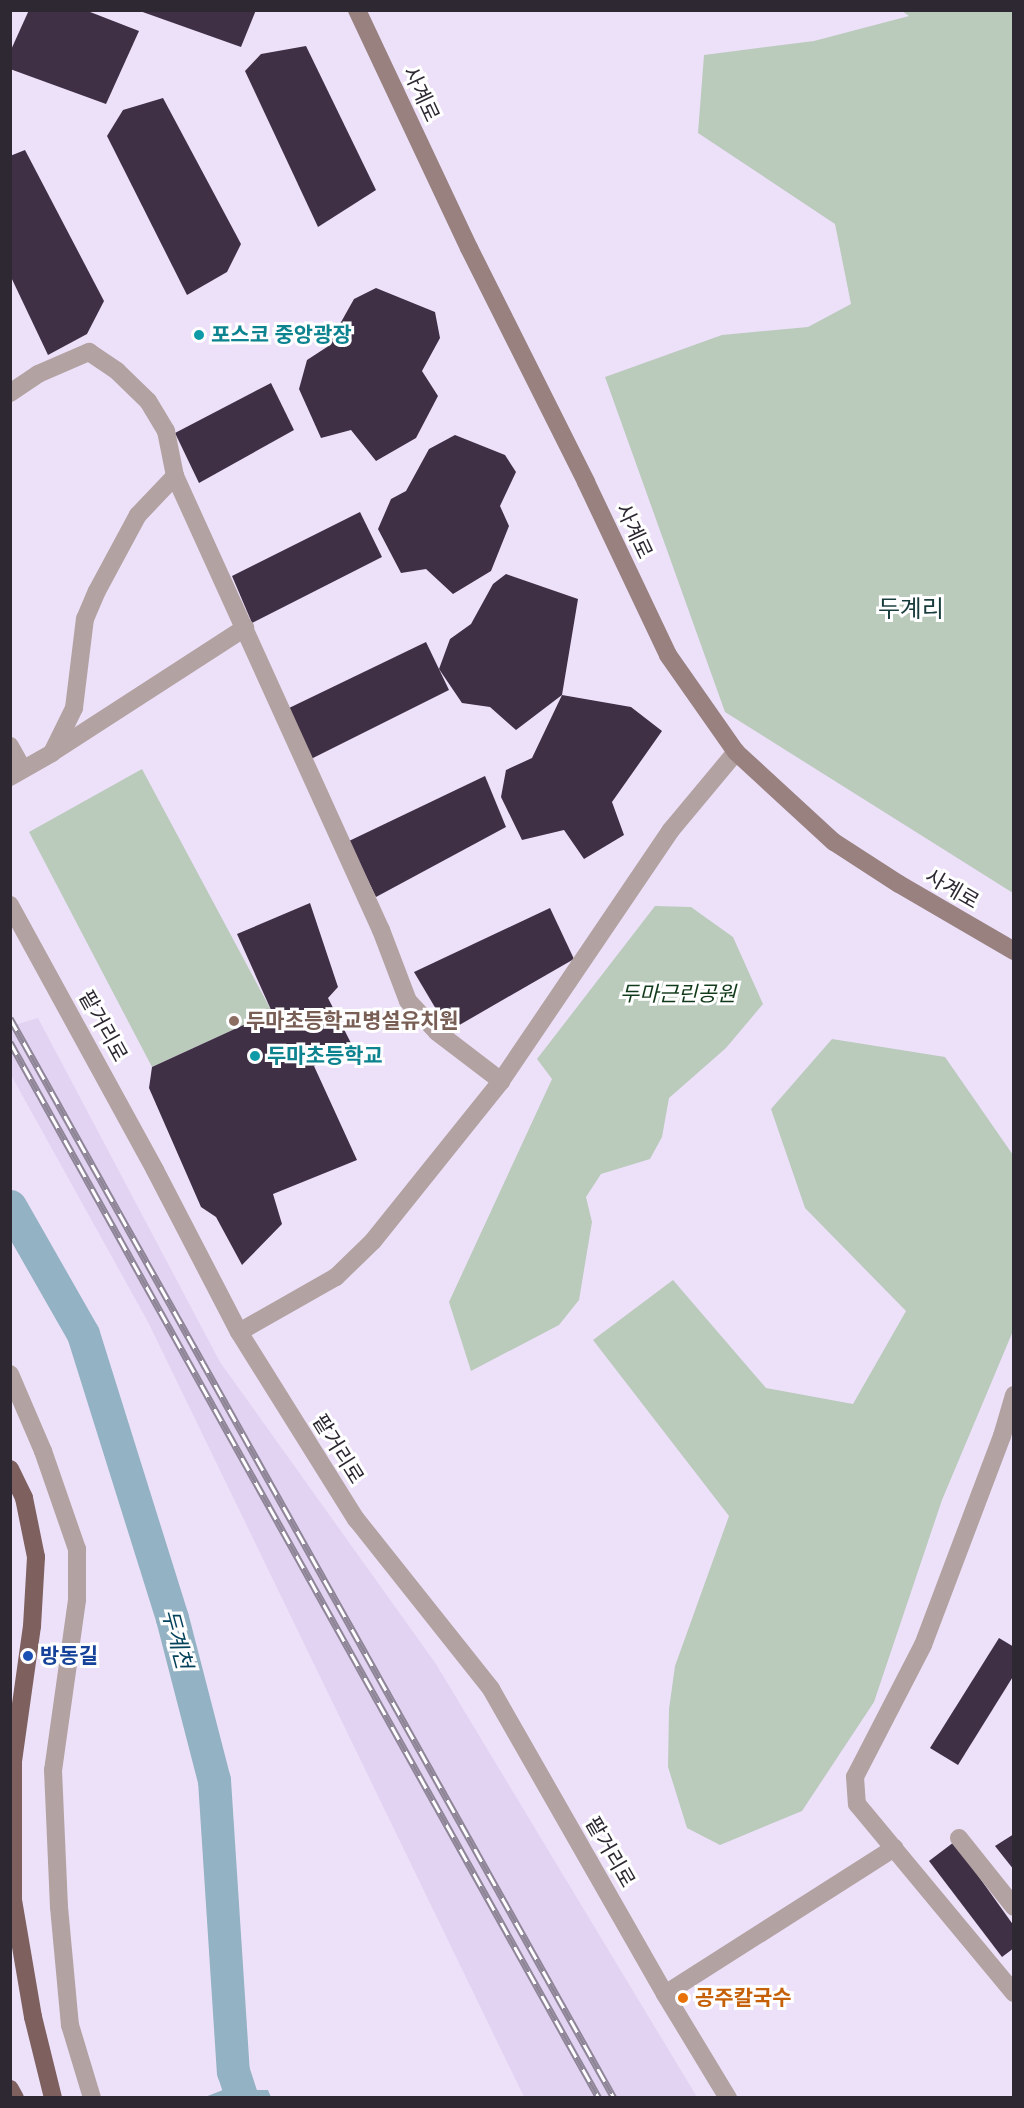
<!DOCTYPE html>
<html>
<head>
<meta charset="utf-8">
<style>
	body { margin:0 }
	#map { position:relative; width:1024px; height:2108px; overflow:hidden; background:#ede1fa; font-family:"Libre Baskerville","Noto Sans KR",serif }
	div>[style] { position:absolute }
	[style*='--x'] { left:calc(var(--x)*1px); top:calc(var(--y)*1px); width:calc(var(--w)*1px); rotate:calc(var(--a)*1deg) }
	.built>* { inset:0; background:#e3d3f3 }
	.green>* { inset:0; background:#bacabb }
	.water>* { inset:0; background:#93b2c3 }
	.river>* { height:33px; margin:-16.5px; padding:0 16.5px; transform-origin:16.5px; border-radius:16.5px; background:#93b2c3 }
	.building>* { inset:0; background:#403045 }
	.minor>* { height:18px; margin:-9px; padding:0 9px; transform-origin:9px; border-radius:9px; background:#b3a2a2 }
	.tertiary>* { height:18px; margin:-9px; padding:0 9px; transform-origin:9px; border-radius:9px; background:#b3a2a2 }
	.secondary>* { height:18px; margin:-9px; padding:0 9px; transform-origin:9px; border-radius:9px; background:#998180 }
	.trunk>* { height:18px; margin:-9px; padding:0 9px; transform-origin:9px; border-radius:9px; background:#7e605f }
	.rail>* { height:7px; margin-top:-3.5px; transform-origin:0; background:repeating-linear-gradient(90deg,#fff 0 14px,#8e8597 0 28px); box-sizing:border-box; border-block:2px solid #8e8597 }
	.dots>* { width:16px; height:16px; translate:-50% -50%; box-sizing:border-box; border:3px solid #fff; border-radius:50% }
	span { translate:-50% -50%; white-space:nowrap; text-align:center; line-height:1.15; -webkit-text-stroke:6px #fff; paint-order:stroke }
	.street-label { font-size:21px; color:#2d2832 }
	.culture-label { font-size:21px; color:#0d838f; font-weight:700 }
	.left { translate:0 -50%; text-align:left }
	.park-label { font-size:21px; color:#113a1a; font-style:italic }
	.education-label { font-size:21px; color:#785e54; font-weight:700 }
	.transit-label { font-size:21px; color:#164399; font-weight:700 }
	.food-label { font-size:21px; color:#c56008; font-weight:700 }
	.water-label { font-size:22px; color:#04425c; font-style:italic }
	.quarter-label { font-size:24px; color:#183b3c }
	.frame { position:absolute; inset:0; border:12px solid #2d2832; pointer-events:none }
</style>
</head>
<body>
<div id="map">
	<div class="built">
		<i style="clip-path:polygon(38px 1018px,220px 1362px,436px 1664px,697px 2097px,524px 2097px,148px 1322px,11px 1075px,11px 1026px)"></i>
	</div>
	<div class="green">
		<i style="clip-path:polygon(902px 11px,1013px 11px,1013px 893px,725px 712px,605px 377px,722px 335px,808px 327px,851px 304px,835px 224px,698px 133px,704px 55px,814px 41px,909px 16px)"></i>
		<i style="clip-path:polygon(142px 769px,272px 1012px,152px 1067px,29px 832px)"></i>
		<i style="clip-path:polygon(655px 906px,691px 907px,733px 937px,763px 1004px,726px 1048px,669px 1098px,662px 1137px,650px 1159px,601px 1174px,586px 1197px,592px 1222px,579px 1300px,559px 1325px,471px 1371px,449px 1302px,552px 1079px,537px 1059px)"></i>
		<i style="clip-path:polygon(832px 1039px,945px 1057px,1013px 1155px,1013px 1331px,942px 1500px,874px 1702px,802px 1811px,720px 1845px,687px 1828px,668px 1767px,669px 1709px,675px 1666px,729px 1516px,593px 1340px,673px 1280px,766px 1388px,853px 1404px,906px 1311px,805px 1208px,771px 1109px)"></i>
	</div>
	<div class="water">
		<i style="clip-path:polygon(243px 2068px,251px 2090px,268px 2090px,271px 2097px,205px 2097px,223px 2090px,224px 2072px)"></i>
	</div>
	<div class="river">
		<i style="--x:10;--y:1206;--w:147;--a:60.3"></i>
		<i style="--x:83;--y:1334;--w:298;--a:72.6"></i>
		<i style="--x:172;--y:1618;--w:167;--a:75.5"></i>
		<i style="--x:214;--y:1780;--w:292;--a:86.3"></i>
		<i style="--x:233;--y:2071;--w:28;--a:72"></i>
	</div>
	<div class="building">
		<i style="clip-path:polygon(29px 10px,85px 10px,139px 31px,106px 104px,10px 69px,10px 52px)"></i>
		<i style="clip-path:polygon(137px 10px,256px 10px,241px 47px)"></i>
		<i style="clip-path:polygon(306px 46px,376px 190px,318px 227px,245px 71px,261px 54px)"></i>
		<i style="clip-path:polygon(163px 98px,241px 244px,227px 272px,187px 295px,107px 136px,123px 110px)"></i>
		<i style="clip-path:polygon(25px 150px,104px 301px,87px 334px,48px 355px,10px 275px,10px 156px)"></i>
		<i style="clip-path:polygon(376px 288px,435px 312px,440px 338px,422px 371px,438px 396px,416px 438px,376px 461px,351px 430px,321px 438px,299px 389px,307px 360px,327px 347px,354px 299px)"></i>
		<i style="clip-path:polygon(271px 383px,294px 430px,199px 483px,175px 433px)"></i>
		<i style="clip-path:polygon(455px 435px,505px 455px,516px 472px,500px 506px,509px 526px,491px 571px,453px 594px,426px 569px,401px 573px,378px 529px,391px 499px,406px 491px,429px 449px)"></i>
		<i style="clip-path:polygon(360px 512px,382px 557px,252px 623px,232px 576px)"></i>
		<i style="clip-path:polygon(506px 574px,578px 599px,562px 695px,516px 730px,490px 707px,462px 703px,439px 669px,450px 639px,471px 624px,493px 584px)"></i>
		<i style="clip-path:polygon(426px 642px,449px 690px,309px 760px,287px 709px)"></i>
		<i style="clip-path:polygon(562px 695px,631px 707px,662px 731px,612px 802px,624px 835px,584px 859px,564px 830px,522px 840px,501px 797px,506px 770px,532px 758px)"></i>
		<i style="clip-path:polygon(485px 776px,506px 827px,376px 897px,349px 841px)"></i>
		<i style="clip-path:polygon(310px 903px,338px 987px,328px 998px,352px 1045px,314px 1066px,357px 1160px,273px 1194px,282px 1224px,242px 1265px,216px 1217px,201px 1207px,149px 1088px,152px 1067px,272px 1012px,237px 934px)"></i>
		<i style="clip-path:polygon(550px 908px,574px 959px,449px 1031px,414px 972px)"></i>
		<i style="clip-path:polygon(999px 1638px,1014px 1647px,1014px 1675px,958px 1765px,930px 1748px)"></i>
		<i style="clip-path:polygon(1014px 1834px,1014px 1870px,995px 1846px)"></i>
		<i style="clip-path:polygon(954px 1842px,1014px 1926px,1014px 1948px,1002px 1957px,929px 1861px)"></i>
	</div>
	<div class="minor">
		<i style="--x:10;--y:393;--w:34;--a:-34"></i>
		<i style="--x:38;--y:374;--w:56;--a:-23.3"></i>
		<i style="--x:89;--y:352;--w:34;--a:34"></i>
		<i style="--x:117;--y:371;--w:43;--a:44.1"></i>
		<i style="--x:148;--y:401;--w:35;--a:59"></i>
		<i style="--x:166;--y:431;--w:46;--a:78.7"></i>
		<i style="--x:175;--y:476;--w:499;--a:65.6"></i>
		<i style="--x:381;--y:930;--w:76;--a:69.2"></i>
		<i style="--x:408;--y:1001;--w:42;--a:46.9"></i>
		<i style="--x:437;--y:1032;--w:81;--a:37.4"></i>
		<i style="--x:10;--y:746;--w:26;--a:61"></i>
		<i style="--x:53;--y:752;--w:229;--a:-32.9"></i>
		<i style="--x:10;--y:777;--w:48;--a:-29.7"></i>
		<i style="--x:52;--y:753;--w:50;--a:-63.9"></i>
		<i style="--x:74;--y:708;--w:90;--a:-83"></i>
		<i style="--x:85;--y:619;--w:30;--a:-67"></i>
		<i style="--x:97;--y:591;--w:86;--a:-61.7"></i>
		<i style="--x:138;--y:515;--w:54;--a:-46.5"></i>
		<i style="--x:10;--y:1374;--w:84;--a:66.8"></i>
		<i style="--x:43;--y:1451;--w:104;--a:70.9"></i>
		<i style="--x:77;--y:1549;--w:51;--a:90"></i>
		<i style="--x:77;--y:1600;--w:172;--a:98"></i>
		<i style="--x:53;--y:1770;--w:137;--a:87.5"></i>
		<i style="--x:59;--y:1907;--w:119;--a:84.7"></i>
		<i style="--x:70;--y:2025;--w:76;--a:73.2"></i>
		<i style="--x:1014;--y:1395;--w:43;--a:106.3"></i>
		<i style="--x:1002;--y:1436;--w:223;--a:110.7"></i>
		<i style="--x:923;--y:1645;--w:148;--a:117.3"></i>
		<i style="--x:855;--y:1777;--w:27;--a:86"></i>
		<i style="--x:857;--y:1804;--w:246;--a:50.3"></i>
		<i style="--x:959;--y:1838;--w:88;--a:51.4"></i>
		<i style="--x:665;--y:1994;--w:272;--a:-32.5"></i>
	</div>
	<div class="tertiary">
		<i style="--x:10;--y:905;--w:302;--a:61.3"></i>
		<i style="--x:155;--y:1170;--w:182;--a:62.6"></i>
		<i style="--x:239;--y:1332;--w:221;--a:58"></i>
		<i style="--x:356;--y:1519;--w:217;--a:51.5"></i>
		<i style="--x:491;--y:1689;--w:351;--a:60.3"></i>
		<i style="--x:665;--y:1994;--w:122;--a:58.8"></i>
		<i style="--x:239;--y:1332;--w:112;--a:-29.6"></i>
		<i style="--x:336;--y:1277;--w:52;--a:-44.2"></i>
		<i style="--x:373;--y:1241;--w:205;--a:-51.3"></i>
		<i style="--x:501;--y:1081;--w:303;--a:-55.9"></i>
		<i style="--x:671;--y:830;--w:102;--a:-50.2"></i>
	</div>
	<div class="secondary">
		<i style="--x:357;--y:10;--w:263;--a:64.8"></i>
		<i style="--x:469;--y:248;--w:262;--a:63.4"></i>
		<i style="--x:586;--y:482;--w:191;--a:64.6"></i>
		<i style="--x:668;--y:655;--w:118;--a:55"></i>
		<i style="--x:736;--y:752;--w:133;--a:42.6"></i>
		<i style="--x:834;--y:842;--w:77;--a:32.9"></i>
		<i style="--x:899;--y:884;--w:133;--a:30.2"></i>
	</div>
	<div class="trunk">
		<i style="--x:10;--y:1469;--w:32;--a:64"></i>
		<i style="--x:24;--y:1498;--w:60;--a:78.5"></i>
		<i style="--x:36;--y:1557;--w:69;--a:93.3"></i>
		<i style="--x:32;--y:1626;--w:136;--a:98"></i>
		<i style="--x:13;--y:1761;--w:139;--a:90"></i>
		<i style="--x:13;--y:1900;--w:119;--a:80.3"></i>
		<i style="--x:33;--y:2017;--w:83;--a:76.1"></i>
		<i style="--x:10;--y:2089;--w:10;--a:61"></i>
	</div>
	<div class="rail">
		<i style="--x:10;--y:1018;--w:1237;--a:60.78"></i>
		<i style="--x:10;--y:1042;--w:1209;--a:60.85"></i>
	</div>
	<div class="dots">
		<i style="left:199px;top:335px;background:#0f9aa8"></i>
		<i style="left:234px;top:1021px;background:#8d6e63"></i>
		<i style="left:255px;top:1056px;background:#0f9aa8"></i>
		<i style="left:28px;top:1656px;background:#1a4fb4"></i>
		<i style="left:683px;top:1998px;background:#e8710a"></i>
	</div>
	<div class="street-label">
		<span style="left:421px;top:94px;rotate:65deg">사계로</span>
		<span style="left:634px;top:531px;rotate:65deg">사계로</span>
		<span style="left:952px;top:889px;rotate:30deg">사계로</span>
		<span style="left:103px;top:1026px;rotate:61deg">팥거리로</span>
		<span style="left:338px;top:1449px;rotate:58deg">팥거리로</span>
		<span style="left:610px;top:1852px;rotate:60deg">팥거리로</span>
	</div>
	<div class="culture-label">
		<span class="left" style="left:211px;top:335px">포스코 중앙광장</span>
		<span class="left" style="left:267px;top:1056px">두마초등학교</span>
	</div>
	<div class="park-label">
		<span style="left:678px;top:994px">두마근린공원</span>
	</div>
	<div class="education-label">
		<span class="left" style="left:246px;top:1021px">두마초등학교병설유치원</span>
	</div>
	<div class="transit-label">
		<span class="left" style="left:40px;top:1656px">방동길</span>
	</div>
	<div class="food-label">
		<span class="left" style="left:695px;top:1998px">공주칼국수</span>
	</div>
	<div class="water-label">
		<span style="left:177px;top:1639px;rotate:75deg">두계천</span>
	</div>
	<div class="quarter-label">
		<span style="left:911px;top:609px">두계리</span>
	</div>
	<div class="frame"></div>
</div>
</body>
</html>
